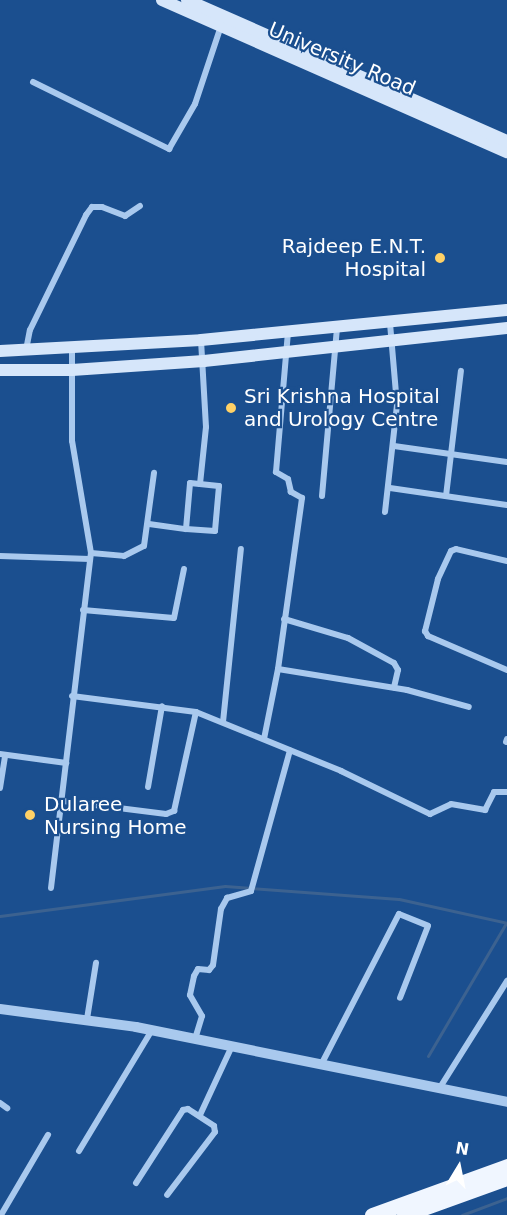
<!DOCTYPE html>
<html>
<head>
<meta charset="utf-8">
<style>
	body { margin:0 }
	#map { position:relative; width:507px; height:1215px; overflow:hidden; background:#1b4f8f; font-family:"DejaVu Sans",sans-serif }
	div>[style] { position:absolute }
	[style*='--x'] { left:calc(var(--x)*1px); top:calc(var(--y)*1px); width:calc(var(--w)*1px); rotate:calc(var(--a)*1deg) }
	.stream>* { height:3px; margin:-1.5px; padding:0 1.5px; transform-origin:1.5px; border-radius:1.5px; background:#3c6290 }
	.minor>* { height:6px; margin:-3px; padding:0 3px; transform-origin:3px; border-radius:3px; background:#a9c9ee }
	.tertiary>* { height:10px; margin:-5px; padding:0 5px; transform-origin:5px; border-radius:5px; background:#a9c9ee }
	.secondary>* { height:12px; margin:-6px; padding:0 6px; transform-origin:6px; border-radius:6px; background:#d6e6fa }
	.primary>* { height:15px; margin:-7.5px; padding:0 7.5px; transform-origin:7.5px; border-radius:7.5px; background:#f0f6ff }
	.dots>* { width:16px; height:16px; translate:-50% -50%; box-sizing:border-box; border:3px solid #1b4f8f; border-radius:50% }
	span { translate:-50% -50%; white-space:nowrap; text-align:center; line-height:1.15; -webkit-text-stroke:4.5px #1b4f8f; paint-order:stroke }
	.street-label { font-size:20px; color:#fff }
	.poi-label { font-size:20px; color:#fff }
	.right { translate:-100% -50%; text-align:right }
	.left { translate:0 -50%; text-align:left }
	.north { position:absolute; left:429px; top:1137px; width:60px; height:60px; -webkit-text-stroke:4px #1b4f8f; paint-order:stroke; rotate:10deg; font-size:16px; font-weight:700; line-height:24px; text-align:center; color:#fff }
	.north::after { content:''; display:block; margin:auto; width:21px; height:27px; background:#fff; clip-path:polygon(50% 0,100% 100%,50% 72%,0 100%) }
</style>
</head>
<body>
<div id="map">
	<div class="stream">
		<i style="--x:0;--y:916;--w:227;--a:-7.6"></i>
		<i style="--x:225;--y:886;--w:174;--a:4.3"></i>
		<i style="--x:399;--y:899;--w:111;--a:12.5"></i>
		<i style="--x:428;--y:1056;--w:154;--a:-59.6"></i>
		<i style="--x:462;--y:1215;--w:48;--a:-20.7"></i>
	</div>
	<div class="minor">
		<i style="--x:33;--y:82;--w:152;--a:26.2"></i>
		<i style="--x:169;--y:149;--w:52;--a:-60"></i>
		<i style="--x:195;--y:104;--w:82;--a:-71.6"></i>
		<i style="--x:26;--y:350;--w:20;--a:-79"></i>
		<i style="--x:30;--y:330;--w:128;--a:-64"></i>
		<i style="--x:86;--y:215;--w:10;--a:-53"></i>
		<i style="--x:92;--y:207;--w:10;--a:0"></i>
		<i style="--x:102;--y:207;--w:25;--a:21"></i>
		<i style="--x:125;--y:216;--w:18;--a:-34"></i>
		<i style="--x:394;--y:446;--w:114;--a:8.1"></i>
		<i style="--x:190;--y:483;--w:29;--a:6"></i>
		<i style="--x:219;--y:486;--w:45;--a:95.1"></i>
		<i style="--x:215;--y:531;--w:29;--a:-176"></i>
		<i style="--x:186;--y:529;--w:46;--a:-85"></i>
		<i style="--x:200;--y:484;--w:57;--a:-84"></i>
		<i style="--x:206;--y:427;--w:87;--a:-93.3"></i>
		<i style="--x:390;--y:488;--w:118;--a:8.3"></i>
		<i style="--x:322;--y:496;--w:169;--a:-84.9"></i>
		<i style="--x:446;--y:496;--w:126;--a:-83.2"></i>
		<i style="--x:385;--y:512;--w:108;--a:-83.6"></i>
		<i style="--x:397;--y:405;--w:82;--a:-94.9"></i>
		<i style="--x:149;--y:524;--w:37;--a:8"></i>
		<i style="--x:91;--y:553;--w:33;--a:5"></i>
		<i style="--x:124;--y:556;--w:22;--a:-27"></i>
		<i style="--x:144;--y:546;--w:74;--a:-82.2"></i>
		<i style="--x:0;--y:556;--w:90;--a:1.9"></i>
		<i style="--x:507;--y:561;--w:52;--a:-166.8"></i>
		<i style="--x:456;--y:549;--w:5;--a:158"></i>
		<i style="--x:451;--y:551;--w:31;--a:115"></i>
		<i style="--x:438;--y:579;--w:54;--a:104"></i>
		<i style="--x:425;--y:631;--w:6;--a:59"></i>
		<i style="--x:428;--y:636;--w:86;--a:23.3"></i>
		<i style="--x:83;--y:610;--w:91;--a:5"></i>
		<i style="--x:174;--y:618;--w:50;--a:-78.5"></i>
		<i style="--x:284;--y:619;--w:67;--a:16.5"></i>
		<i style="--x:348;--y:638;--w:52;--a:28.5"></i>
		<i style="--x:394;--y:663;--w:8;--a:60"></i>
		<i style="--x:398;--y:670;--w:18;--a:103"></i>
		<i style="--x:278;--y:669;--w:131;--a:9.2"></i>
		<i style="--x:407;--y:690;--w:64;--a:15.3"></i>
		<i style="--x:72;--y:696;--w:125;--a:7.4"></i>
		<i style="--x:196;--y:712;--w:157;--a:22.1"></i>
		<i style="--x:341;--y:771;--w:99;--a:25.8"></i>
		<i style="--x:430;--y:814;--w:23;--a:-25"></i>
		<i style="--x:451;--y:804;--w:35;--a:10"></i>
		<i style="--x:485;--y:810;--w:20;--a:-63"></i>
		<i style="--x:494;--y:792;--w:13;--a:0"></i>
		<i style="--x:223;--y:722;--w:174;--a:-84.1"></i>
		<i style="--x:264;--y:739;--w:71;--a:-78.7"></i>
		<i style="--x:278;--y:669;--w:173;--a:-82"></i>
		<i style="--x:302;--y:498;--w:13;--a:-151"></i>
		<i style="--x:291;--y:492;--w:13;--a:-103"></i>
		<i style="--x:288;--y:479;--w:14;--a:-150"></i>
		<i style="--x:276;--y:472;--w:140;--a:-85.1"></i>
		<i style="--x:506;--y:742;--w:3;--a:-72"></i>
		<i style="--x:0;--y:754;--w:67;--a:7.8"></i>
		<i style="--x:148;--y:787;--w:82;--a:-80.2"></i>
		<i style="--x:0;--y:788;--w:33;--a:-81"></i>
		<i style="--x:63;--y:801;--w:104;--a:7.2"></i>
		<i style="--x:166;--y:814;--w:9;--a:-21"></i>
		<i style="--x:174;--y:811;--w:101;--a:-77.5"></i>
		<i style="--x:51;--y:888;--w:337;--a:-83.2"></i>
		<i style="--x:91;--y:553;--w:114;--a:-99.6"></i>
		<i style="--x:72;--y:441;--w:93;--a:-90"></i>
		<i style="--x:87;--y:1019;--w:57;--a:-80.9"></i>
		<i style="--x:195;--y:1039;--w:24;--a:-73"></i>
		<i style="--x:202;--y:1016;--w:24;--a:-120"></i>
		<i style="--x:190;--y:995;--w:19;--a:-78"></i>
		<i style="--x:194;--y:976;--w:8;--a:-60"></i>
		<i style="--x:198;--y:969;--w:11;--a:5"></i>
		<i style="--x:209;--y:970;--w:6;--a:-51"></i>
		<i style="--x:213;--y:965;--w:57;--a:-81.9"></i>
		<i style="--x:221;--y:909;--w:13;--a:-61"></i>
		<i style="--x:227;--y:898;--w:25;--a:-16"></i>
		<i style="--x:251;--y:891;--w:146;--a:-74.5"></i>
		<i style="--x:321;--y:1065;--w:170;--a:-62.7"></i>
		<i style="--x:399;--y:914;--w:31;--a:22"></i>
		<i style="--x:428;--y:926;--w:77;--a:111.3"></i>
		<i style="--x:439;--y:1089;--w:128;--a:-57.8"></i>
		<i style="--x:0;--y:1103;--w:9;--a:36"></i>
		<i style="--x:200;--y:1115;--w:76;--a:-65.1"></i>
		<i style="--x:79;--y:1151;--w:141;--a:-58.9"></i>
		<i style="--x:136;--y:1183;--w:87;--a:-57.2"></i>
		<i style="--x:183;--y:1110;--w:5;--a:-11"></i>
		<i style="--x:188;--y:1109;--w:31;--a:33"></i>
		<i style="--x:214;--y:1126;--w:6;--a:81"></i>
		<i style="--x:215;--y:1132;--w:79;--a:127.3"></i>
		<i style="--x:1;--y:1215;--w:93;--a:-59.6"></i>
	</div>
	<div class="tertiary">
		<i style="--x:0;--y:1009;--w:137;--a:7.5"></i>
		<i style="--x:136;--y:1027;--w:379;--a:11.4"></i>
	</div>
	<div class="secondary">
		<i style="--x:162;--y:0;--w:377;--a:23.8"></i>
		<i style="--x:187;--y:0;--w:350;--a:23.8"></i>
		<i style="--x:0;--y:351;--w:201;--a:-3.1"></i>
		<i style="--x:201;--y:340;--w:307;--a:-5.6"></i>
		<i style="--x:0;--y:370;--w:72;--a:0"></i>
		<i style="--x:72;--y:370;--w:132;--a:-3.9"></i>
		<i style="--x:204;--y:361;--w:305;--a:-6.2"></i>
	</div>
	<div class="primary">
		<i style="--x:372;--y:1215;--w:144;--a:-19.9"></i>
		<i style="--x:404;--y:1215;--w:109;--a:-19.8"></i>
	</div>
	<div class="dots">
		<i style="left:440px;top:258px;background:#ffd166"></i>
		<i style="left:231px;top:408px;background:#ffd166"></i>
		<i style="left:30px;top:815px;background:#ffd166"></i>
	</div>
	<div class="street-label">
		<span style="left:342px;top:59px;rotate:23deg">University Road</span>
	</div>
	<div class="poi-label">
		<span class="right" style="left:426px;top:258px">Rajdeep E.N.T.<br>Hospital</span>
		<span class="left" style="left:244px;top:408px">Sri Krishna Hospital<br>and Urology Centre</span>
		<span class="left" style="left:44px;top:816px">Dularee<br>Nursing Home</span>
	</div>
	<div class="north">N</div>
</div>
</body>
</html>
